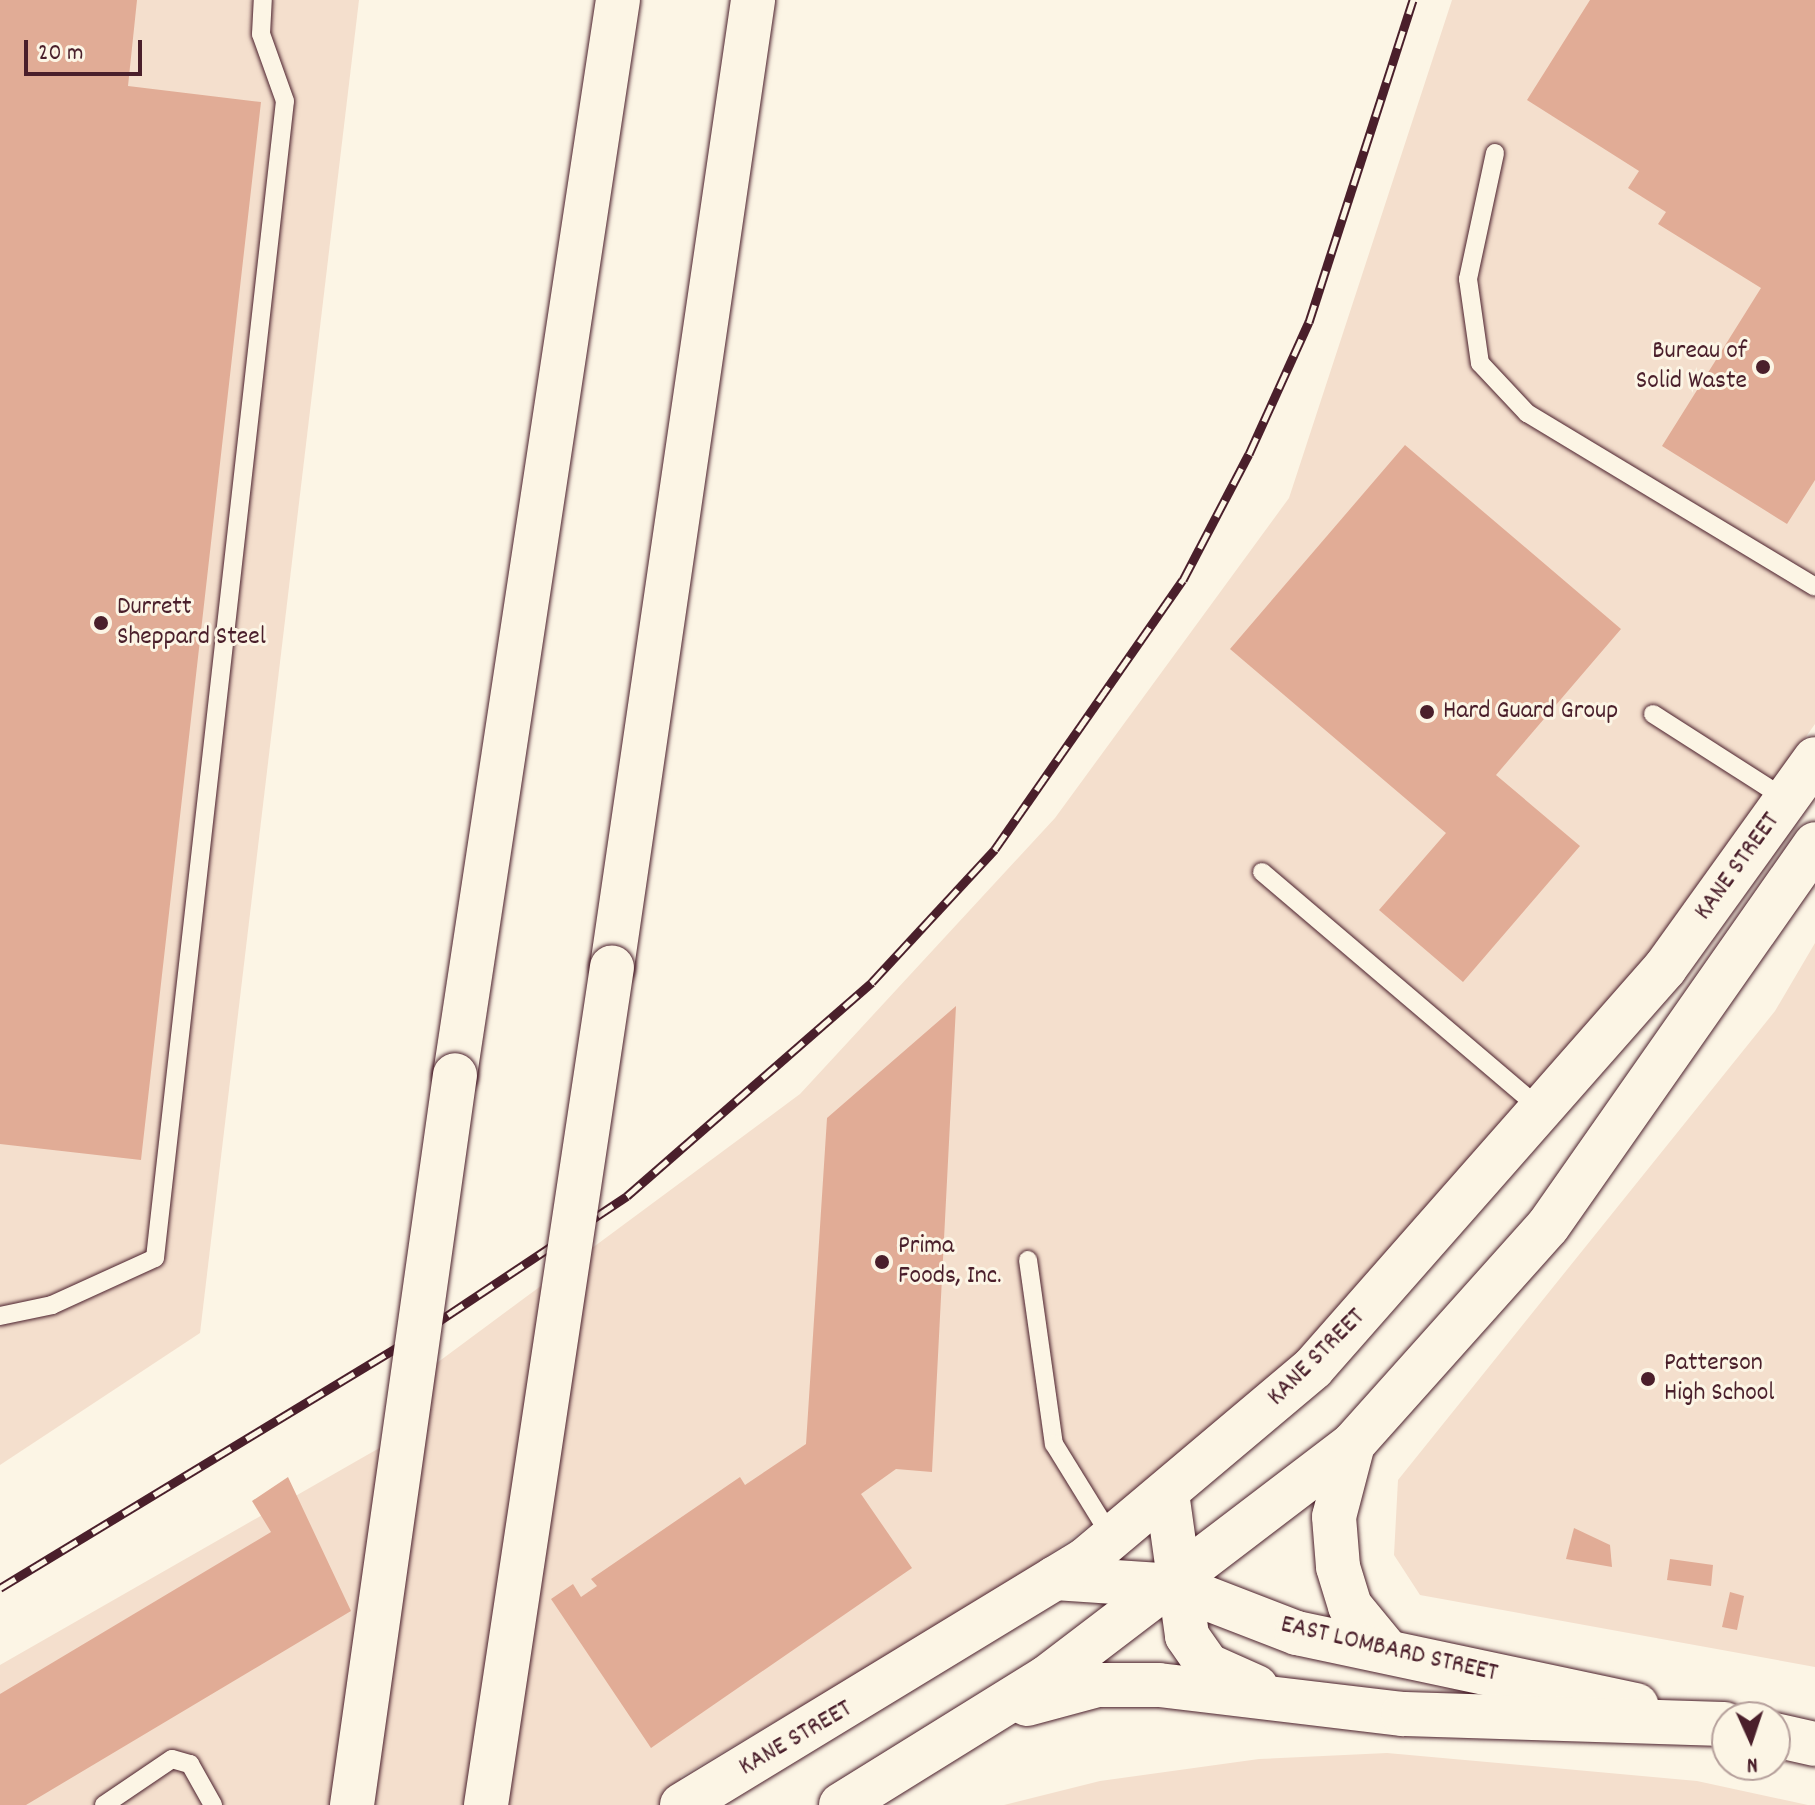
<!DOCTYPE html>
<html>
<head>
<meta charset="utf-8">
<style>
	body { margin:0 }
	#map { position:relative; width:1815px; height:1805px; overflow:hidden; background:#fcf5e5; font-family:Dekko,sans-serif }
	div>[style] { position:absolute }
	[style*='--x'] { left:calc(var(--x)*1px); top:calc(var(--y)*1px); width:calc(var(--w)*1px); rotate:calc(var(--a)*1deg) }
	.built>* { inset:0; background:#f4dfcd }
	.building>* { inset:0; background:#e1ac96 }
	.roads { filter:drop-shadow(0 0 2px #4a1f2b) drop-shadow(0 0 2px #4a1f2b) }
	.service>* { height:18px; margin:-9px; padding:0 9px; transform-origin:9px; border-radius:9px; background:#fcf5e5 }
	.secondary>* { height:44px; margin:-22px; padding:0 22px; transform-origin:22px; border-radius:22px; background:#fcf5e5 }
	.motorway>* { height:44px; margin:-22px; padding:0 22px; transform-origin:22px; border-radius:22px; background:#fcf5e5 }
	.rail>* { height:9px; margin-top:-4.5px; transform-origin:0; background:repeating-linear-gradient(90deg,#fcf5e5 0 18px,#4a1f2b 0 36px); box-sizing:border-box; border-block:2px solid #4a1f2b }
	.bridges { filter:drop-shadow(0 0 2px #4a1f2b) drop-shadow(0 0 2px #4a1f2b) }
	.motorway-bridge>* { height:44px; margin:-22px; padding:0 22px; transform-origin:22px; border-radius:22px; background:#fcf5e5 }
	.dots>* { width:22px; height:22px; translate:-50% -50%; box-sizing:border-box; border:4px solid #fcf5e5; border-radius:50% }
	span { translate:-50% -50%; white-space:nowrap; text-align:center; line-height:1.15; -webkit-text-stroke:6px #fcf5e5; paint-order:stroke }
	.poi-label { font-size:26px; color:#4a1f2b }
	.right { translate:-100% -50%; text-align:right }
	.left { translate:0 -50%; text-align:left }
	.street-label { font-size:26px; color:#4a1f2b }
	.north { position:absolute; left:1711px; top:1701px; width:80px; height:80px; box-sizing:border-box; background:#fcf5e5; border:2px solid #b59f9b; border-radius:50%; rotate:177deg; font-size:22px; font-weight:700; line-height:32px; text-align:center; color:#4a1f2b }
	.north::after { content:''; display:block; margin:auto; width:28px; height:36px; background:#4a1f2b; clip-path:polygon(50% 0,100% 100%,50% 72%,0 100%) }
	.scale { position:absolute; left:24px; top:40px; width:118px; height:36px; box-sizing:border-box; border:4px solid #4a1f2b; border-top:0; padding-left:10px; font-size:24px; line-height:28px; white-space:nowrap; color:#4a1f2b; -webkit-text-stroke:6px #fcf5e5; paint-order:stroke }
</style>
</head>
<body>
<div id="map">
	<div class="built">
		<i style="clip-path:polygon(0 0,359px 0,200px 1333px,0 1465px)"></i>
		<i style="clip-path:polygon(1452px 0,1815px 0,1815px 724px,1666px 933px,1487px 1159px,1306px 1348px,1130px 1496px,993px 1595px,680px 1777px,696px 1805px,0 1805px,0 1665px,409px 1431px,391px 1397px,800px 1094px,1055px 818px,1289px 498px)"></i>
		<i style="clip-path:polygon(1815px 943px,1815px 1667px,1420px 1595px,1394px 1555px,1398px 1480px,1775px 1011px)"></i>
		<i style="clip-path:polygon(1387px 1753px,1697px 1781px,1808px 1805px,1004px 1805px,1100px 1781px,1259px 1759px)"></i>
	</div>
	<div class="building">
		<i style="clip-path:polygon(0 0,137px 0,128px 86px,261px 102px,141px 1160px,0 1144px)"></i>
		<i style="clip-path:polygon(1590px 0,1815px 0,1815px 480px,1787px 524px,1662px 446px,1761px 288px,1658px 224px,1666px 212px,1628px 188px,1639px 171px,1527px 100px)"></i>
		<i style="clip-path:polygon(1405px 445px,1621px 629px,1496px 775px,1580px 846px,1463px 982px,1379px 910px,1446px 833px,1230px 649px)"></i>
		<i style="clip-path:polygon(956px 1006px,932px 1472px,896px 1469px,861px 1494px,912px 1568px,651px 1748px,551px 1599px,573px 1584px,581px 1597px,597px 1586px,591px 1579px,740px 1477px,745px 1485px,806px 1444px,827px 1118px)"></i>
		<i style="clip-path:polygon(288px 1477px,351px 1611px,26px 1805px,0 1805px,0 1694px,271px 1532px,252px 1501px)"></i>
		<i style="clip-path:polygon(1574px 1528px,1610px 1545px,1612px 1567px,1566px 1559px)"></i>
		<i style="clip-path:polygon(1670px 1559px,1713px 1565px,1711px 1586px,1667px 1580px)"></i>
		<i style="clip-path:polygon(1730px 1592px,1744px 1596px,1737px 1630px,1722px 1627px)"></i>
	</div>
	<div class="roads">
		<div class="service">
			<i style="--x:1495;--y:153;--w:129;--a:102.1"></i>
			<i style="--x:1468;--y:279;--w:85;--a:81.9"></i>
			<i style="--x:1480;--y:363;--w:69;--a:46.8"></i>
			<i style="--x:1527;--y:413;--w:336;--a:31.1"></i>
			<i style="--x:1653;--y:714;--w:158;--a:32.6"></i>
			<i style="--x:1262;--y:872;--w:367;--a:40.4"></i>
			<i style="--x:1028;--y:1260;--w:186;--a:82"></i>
			<i style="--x:1054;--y:1444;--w:110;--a:58.3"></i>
			<i style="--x:0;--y:1316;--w:53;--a:-11.9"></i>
			<i style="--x:52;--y:1305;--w:113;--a:-24.5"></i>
			<i style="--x:155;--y:1258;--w:1164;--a:-83.59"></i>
			<i style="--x:285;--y:101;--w:71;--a:-109.7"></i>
			<i style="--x:261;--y:34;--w:34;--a:-87"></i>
			<i style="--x:104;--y:1805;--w:82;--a:-34.1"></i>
			<i style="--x:172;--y:1759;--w:19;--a:16"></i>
			<i style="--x:190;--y:1764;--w:47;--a:60.7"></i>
		</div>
		<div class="secondary">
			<i style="--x:1353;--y:1444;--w:75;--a:104.6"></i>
			<i style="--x:1334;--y:1517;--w:50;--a:85.4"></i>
			<i style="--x:1338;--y:1567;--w:41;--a:72.9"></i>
			<i style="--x:1350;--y:1606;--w:58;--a:50.6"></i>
			<i style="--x:1167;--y:1493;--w:144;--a:82"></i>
			<i style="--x:1187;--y:1636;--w:35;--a:55"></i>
			<i style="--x:1207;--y:1665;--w:54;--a:24.2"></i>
			<i style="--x:1055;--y:1578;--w:120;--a:3.8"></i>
			<i style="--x:1175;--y:1586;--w:131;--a:21.1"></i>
			<i style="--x:1297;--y:1633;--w:347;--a:12"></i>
			<i style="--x:1027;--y:1704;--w:73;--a:-15"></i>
			<i style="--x:1098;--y:1685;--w:61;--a:0"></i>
			<i style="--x:1159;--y:1685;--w:246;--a:6.8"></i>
			<i style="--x:1403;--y:1714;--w:322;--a:1.8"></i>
			<i style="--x:1775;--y:1735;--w:41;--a:12.7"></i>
			<i style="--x:682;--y:1805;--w:472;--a:-31.3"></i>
			<i style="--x:1085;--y:1560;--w:298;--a:-40.1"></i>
			<i style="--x:1313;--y:1368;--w:533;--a:-48.65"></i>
			<i style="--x:1665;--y:968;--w:257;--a:-54.3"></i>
			<i style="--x:841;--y:1805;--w:241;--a:-31.8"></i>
			<i style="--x:1046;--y:1678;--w:386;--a:-37.3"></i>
			<i style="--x:1353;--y:1444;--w:292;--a:-48.2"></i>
			<i style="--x:1548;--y:1226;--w:466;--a:-55"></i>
		</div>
		<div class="motorway">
			<i style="--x:612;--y:967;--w:977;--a:-81.7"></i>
			<i style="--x:455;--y:1075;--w:1087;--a:-81.38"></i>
		</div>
	</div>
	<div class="rail">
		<i style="--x:0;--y:1588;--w:489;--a:-31.2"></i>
		<i style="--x:418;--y:1335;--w:251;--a:-33.6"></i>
		<i style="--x:627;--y:1196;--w:325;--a:-41.1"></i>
		<i style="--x:872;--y:982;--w:181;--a:-47.2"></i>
		<i style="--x:995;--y:849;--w:328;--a:-55.1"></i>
		<i style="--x:1183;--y:580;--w:142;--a:-62.4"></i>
		<i style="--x:1249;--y:454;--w:145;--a:-65.6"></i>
		<i style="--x:1309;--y:322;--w:338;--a:-72.1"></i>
	</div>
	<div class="bridges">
		<div class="motorway-bridge">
			<i style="--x:352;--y:1805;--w:737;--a:-81.97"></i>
			<i style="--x:486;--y:1805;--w:847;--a:-81.45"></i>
		</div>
	</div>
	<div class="dots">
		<i style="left:1763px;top:367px;background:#4a1f2b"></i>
		<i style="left:101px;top:623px;background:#4a1f2b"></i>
		<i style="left:1427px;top:712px;background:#4a1f2b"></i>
		<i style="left:882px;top:1262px;background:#4a1f2b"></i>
		<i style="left:1648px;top:1379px;background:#4a1f2b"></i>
	</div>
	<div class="poi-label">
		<span class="right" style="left:1747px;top:367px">Bureau of<br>Solid Waste</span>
		<span class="left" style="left:117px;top:623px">Durrett<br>Sheppard Steel</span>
		<span class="left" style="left:1443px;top:712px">Hard Guard Group</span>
		<span class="left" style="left:898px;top:1262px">Prima<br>Foods, Inc.</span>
		<span class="left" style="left:1664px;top:1379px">Patterson<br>High School</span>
	</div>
	<div class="street-label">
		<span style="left:1738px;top:867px;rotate:-54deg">KANE STREET</span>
		<span style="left:1317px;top:1358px;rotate:-45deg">KANE STREET</span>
		<span style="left:1389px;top:1650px;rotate:13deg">EAST LOMBARD STREET</span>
		<span style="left:796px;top:1739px;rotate:-30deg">KANE STREET</span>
	</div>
	<div class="north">N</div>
	<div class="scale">20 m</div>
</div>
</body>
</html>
